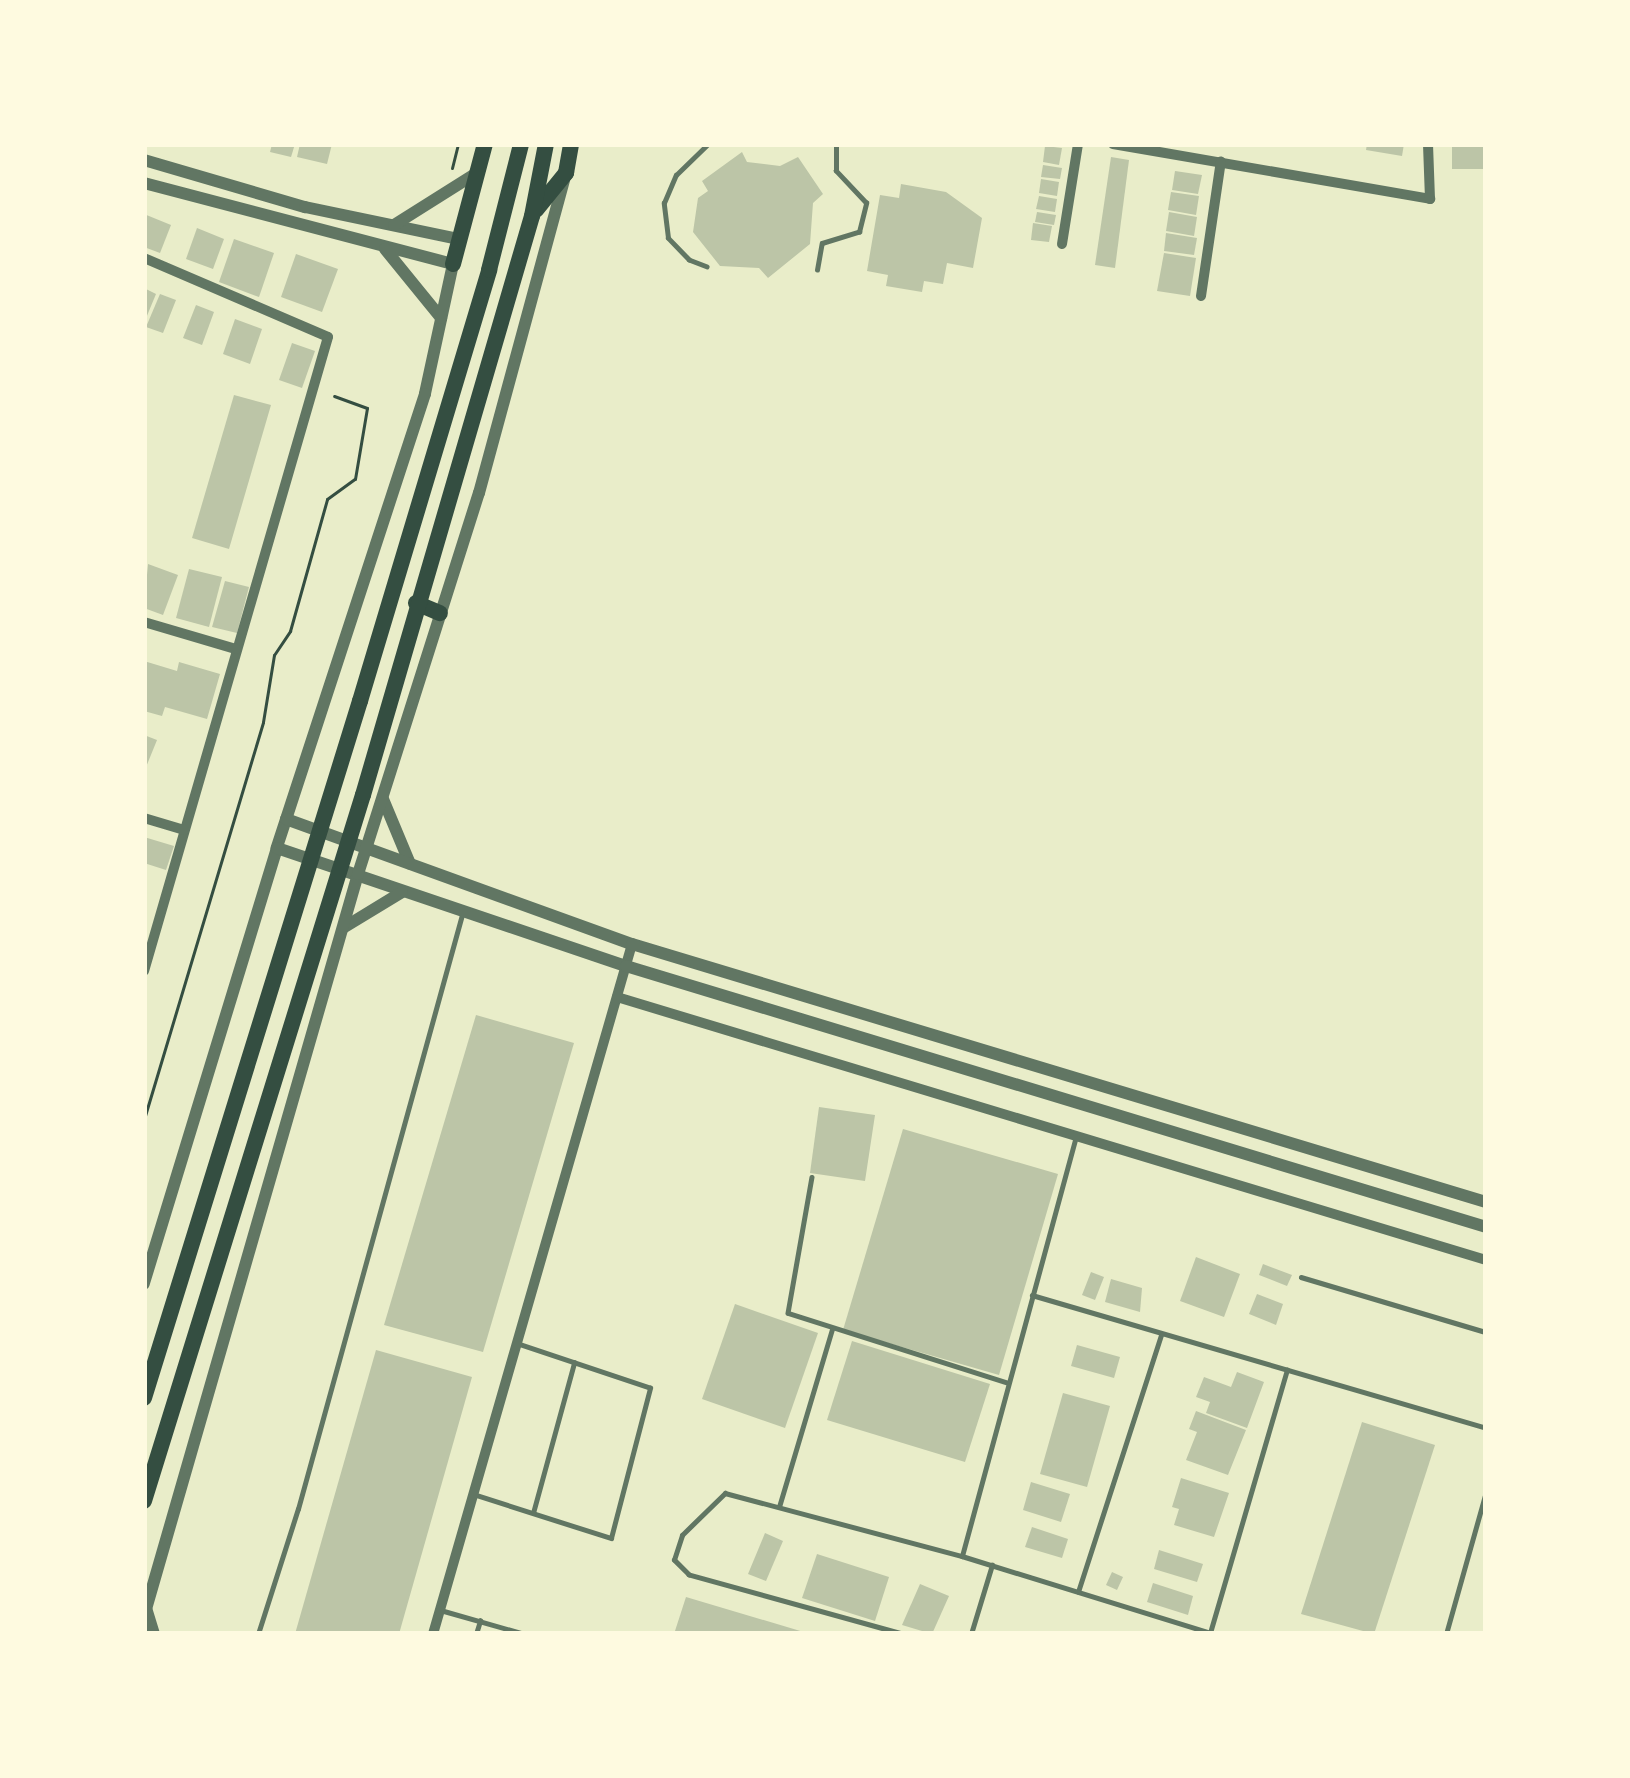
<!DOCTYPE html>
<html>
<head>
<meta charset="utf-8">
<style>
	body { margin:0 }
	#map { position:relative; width:1630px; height:1778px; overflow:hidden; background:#e9edc9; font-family:"Work Sans",sans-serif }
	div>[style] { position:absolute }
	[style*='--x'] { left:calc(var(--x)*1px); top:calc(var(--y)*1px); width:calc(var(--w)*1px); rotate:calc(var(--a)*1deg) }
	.building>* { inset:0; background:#bcc5a7 }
	.path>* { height:3px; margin:-1.5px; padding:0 1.5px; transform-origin:1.5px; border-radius:1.5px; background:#344e41 }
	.service>* { height:4.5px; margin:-2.25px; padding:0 2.25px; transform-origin:2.25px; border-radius:2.25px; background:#617663 }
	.minor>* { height:10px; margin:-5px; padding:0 5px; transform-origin:5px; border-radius:5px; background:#617663 }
	.tertiary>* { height:12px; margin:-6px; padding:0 6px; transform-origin:6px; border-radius:6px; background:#617663 }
	.trunk>* { height:16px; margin:-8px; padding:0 8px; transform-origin:8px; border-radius:8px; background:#344e41 }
	span { translate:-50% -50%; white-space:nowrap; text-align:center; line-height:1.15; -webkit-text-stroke:12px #fefae0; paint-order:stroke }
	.frame { position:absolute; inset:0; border:147px solid #fefae0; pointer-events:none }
</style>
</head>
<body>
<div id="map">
	<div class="building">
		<i style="clip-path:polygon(272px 144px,295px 144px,291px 157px,270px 152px)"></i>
		<i style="clip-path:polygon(300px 144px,332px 144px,327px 164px,297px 157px)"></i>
		<i style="clip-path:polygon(1367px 144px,1404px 144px,1402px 156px,1366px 150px)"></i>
		<i style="clip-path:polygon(1452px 144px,1486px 144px,1486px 169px,1452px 169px)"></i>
		<i style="clip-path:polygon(1045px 146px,1062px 148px,1059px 165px,1043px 162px)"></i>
		<i style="clip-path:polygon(742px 152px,747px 162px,780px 166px,798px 157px,823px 194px,813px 203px,810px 244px,768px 278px,759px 268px,720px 266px,693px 232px,698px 198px,708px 191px,702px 181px)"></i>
		<i style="clip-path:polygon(1111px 157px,1129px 160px,1115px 268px,1095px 265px)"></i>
		<i style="clip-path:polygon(1043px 165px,1062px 168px,1060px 179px,1041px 177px)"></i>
		<i style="clip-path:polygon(1175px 171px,1202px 175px,1198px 194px,1172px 190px)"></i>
		<i style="clip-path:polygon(1041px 179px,1059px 182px,1057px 196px,1039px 193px)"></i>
		<i style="clip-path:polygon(901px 184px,946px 192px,982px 218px,973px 268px,947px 263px,943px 284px,924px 281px,922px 292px,886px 286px,888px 275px,867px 271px,880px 195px,899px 198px)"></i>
		<i style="clip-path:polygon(1171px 192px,1199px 196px,1196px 215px,1168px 210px)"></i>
		<i style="clip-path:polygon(1039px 196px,1057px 199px,1055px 212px,1036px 209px)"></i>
		<i style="clip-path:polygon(1037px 212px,1056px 215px,1054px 225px,1035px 222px)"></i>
		<i style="clip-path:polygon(1169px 212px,1197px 217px,1194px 236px,1166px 231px)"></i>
		<i style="clip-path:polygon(144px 214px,171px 225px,160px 253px,144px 247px)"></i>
		<i style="clip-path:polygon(1033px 223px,1052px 226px,1049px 242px,1031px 240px)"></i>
		<i style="clip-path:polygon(197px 228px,224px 239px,213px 269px,186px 259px)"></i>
		<i style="clip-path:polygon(1166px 233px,1197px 238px,1194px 255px,1164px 251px)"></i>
		<i style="clip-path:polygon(234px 239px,274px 253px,259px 297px,219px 282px)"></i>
		<i style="clip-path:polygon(1164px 253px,1196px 258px,1190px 296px,1157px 291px)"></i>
		<i style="clip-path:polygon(296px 254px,338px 269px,322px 312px,281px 297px)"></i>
		<i style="clip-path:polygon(144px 288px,156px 294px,144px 323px)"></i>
		<i style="clip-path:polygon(160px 294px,176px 300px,163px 333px,146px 327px)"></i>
		<i style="clip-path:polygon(196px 305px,214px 312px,202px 345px,183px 338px)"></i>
		<i style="clip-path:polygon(235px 319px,262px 329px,250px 364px,223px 354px)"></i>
		<i style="clip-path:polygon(292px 343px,315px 351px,302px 388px,279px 380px)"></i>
		<i style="clip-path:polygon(234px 395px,271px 405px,229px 549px,192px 538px)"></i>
		<i style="clip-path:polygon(148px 564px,178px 575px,163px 615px,144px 608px)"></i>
		<i style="clip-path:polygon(189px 569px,222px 577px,209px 627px,176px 618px)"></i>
		<i style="clip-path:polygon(225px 581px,249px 587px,237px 633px,212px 627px)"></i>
		<i style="clip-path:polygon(144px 661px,177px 671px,179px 662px,220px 674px,207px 719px,165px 707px,162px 716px,144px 711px)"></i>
		<i style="clip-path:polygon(144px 735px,157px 740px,144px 772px)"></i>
		<i style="clip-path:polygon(144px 837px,174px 846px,166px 870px,144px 863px)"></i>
		<i style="clip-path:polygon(476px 1015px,574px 1043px,483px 1352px,384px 1325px)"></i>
		<i style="clip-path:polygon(819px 1107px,875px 1115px,865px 1181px,810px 1173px)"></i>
		<i style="clip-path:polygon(903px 1129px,1058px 1174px,999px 1375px,843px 1330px)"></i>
		<i style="clip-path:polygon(1196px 1257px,1240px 1274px,1224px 1317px,1180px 1301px)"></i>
		<i style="clip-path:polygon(1263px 1264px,1292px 1275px,1287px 1286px,1259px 1275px)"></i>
		<i style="clip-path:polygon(1091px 1272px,1104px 1277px,1095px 1300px,1082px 1295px)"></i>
		<i style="clip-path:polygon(1111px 1279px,1142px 1288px,1140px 1312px,1105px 1302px)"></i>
		<i style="clip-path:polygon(1257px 1294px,1283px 1304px,1276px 1325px,1249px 1314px)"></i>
		<i style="clip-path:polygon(735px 1304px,818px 1333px,785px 1428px,702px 1399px)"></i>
		<i style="clip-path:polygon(852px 1341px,990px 1384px,965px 1462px,827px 1420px)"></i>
		<i style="clip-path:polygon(1077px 1345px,1120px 1357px,1114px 1378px,1071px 1366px)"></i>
		<i style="clip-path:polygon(376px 1350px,472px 1377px,399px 1634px,295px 1634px)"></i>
		<i style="clip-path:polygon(1237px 1372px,1264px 1382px,1247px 1428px,1206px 1413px,1210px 1402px,1196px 1397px,1204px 1377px,1231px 1387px)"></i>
		<i style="clip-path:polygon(1063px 1393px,1110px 1406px,1087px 1487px,1040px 1474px)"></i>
		<i style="clip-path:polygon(1196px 1411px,1246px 1430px,1228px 1475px,1186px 1460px,1197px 1432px,1189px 1429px)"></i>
		<i style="clip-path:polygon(1362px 1422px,1435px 1445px,1374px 1634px,1301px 1614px)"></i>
		<i style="clip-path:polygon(1181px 1478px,1229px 1493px,1214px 1537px,1174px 1525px,1179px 1509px,1172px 1507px)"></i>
		<i style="clip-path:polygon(1031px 1482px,1070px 1494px,1061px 1522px,1023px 1510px)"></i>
		<i style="clip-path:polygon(1032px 1527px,1068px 1539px,1062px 1558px,1025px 1547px)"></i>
		<i style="clip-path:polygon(765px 1533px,783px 1541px,766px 1581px,748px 1574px)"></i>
		<i style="clip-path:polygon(1159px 1550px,1203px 1564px,1197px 1582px,1154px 1569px)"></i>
		<i style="clip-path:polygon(817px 1554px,889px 1577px,875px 1621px,802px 1598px)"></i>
		<i style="clip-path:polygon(1112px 1572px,1123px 1577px,1117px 1590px,1106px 1585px)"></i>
		<i style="clip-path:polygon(1153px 1583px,1193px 1596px,1188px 1615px,1147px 1602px)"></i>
		<i style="clip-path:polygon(920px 1584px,949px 1596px,932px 1634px,902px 1625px)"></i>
		<i style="clip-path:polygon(686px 1597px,807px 1633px,807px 1634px,674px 1634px)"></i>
	</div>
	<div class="path">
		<i style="--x:452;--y:168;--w:25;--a:-76"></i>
		<i style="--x:144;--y:1119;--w:414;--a:-73.3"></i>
		<i style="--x:263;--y:722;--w:68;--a:-80.7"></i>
		<i style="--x:274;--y:655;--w:29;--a:-56"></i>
		<i style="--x:290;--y:631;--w:137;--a:-74.3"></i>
		<i style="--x:327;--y:499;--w:34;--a:-36"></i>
		<i style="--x:355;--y:479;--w:72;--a:-80.4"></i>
		<i style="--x:367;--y:408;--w:35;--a:-160"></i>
	</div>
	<div class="service">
		<i style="--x:707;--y:267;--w:19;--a:-159"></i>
		<i style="--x:689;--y:260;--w:30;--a:-134"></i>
		<i style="--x:668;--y:238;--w:35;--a:-97"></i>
		<i style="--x:664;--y:203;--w:30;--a:-67"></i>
		<i style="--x:676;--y:175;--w:45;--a:-44.1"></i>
		<i style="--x:817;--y:270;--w:27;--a:-80"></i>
		<i style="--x:822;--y:243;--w:39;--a:-17"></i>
		<i style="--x:859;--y:232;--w:30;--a:-76"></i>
		<i style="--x:866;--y:203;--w:44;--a:-133.2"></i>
		<i style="--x:836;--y:171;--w:27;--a:-90"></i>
		<i style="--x:812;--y:1177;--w:138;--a:100"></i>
		<i style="--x:788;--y:1313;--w:229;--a:17.6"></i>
		<i style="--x:1301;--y:1277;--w:193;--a:16.6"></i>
		<i style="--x:1032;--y:1295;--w:473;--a:16.3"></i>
		<i style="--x:473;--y:1494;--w:145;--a:17.7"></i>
		<i style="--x:611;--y:1538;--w:155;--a:-75.4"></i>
		<i style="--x:650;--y:1388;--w:139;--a:-161.6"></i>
		<i style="--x:779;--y:1507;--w:186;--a:-73.4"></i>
		<i style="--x:533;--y:1513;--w:156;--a:-74.7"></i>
		<i style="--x:962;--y:1556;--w:432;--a:-74.8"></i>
		<i style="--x:1078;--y:1592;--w:270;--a:-72.1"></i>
		<i style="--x:444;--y:1611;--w:84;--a:15.9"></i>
		<i style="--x:1210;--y:1633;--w:274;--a:-73.7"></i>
		<i style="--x:258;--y:1634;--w:131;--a:-72.3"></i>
		<i style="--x:298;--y:1509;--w:616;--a:-74.57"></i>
		<i style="--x:476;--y:1634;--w:14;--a:-73"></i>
		<i style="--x:902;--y:1634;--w:221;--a:-164.5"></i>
		<i style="--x:689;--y:1575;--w:21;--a:-135"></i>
		<i style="--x:674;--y:1560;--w:26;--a:-72"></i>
		<i style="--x:682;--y:1535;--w:60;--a:-44.3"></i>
		<i style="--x:725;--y:1493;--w:245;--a:14.9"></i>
		<i style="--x:962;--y:1556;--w:264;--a:17.2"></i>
		<i style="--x:971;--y:1634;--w:72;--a:-73.1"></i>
		<i style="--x:1446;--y:1634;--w:148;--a:-74.3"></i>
	</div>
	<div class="minor">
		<i style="--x:1113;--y:144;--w:322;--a:9.8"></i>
		<i style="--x:1430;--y:199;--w:55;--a:-92.1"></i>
		<i style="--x:1062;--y:244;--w:101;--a:-80.9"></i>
		<i style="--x:144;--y:258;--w:200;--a:23.2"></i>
		<i style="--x:328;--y:337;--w:660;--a:106.18"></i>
		<i style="--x:1201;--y:296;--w:136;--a:-81.6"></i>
		<i style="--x:144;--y:622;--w:96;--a:16.4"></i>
		<i style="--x:144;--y:818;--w:42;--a:16.7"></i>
		<i style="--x:617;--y:997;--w:908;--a:16.84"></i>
		<i style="--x:433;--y:1634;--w:718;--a:-73.91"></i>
	</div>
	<div class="tertiary">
		<i style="--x:144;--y:160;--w:168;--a:16.3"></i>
		<i style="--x:305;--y:207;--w:156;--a:11.8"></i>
		<i style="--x:144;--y:183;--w:319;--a:14.7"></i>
		<i style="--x:453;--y:264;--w:133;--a:102.2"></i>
		<i style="--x:425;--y:394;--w:478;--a:108.1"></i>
		<i style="--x:277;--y:848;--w:456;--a:107"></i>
		<i style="--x:394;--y:225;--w:99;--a:-32.2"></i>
		<i style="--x:385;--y:249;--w:89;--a:50.9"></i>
		<i style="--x:383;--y:799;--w:70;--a:67.4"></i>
		<i style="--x:286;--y:819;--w:368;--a:19.9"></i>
		<i style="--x:632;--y:944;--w:892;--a:16.81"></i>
		<i style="--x:277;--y:848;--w:368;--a:18.7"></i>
		<i style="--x:626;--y:966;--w:899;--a:16.88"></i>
		<i style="--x:343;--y:928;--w:69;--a:-31.4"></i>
		<i style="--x:146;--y:1608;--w:27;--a:73"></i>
		<i style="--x:144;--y:1616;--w:772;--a:-73.91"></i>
		<i style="--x:358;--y:874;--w:400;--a:-72.4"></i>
		<i style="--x:479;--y:493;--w:324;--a:-74.8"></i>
	</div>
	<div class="trunk">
		<i style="--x:536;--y:210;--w:48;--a:-51"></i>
		<i style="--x:566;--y:173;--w:29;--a:-80"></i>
		<i style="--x:453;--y:264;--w:124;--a:-75.1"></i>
		<i style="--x:416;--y:603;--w:26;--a:23"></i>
		<i style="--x:144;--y:1398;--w:730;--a:-72.78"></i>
		<i style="--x:360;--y:701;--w:450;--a:-73.3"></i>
		<i style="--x:489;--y:270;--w:130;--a:-75.7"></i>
		<i style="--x:144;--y:1501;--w:739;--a:-72.77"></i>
		<i style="--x:363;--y:795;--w:603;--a:-73.73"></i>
		<i style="--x:532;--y:216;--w:73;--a:-79"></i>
	</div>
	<div class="frame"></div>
</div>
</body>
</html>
